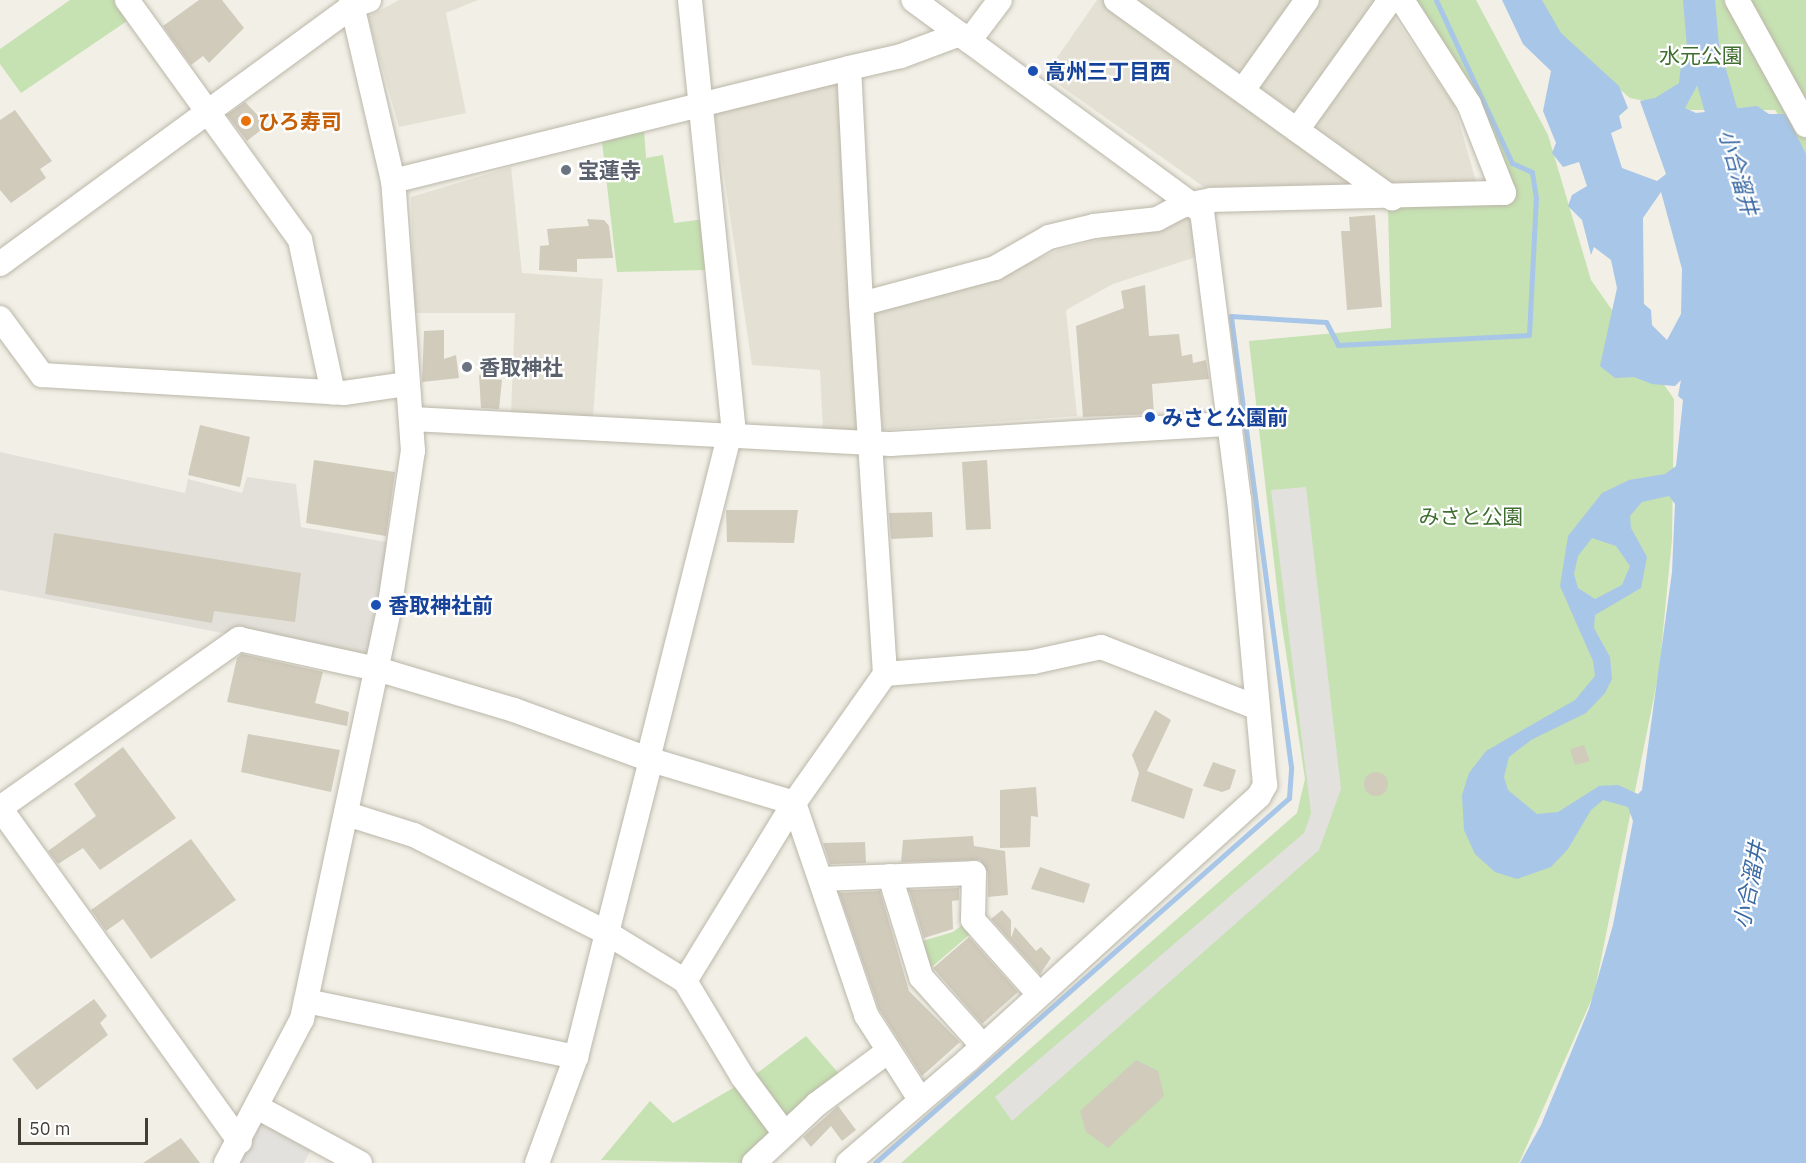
<!DOCTYPE html>
<html>
<head>
<meta charset="utf-8">
<style>
	body { margin:0 }
	#map { position:relative; width:1806px; height:1163px; overflow:hidden; background:#f1efe6; font-family:"IBM Plex Sans","Noto Sans JP",sans-serif }
	div>[style] { position:absolute }
	[style*='--x'] { left:calc(var(--x)*1px); top:calc(var(--y)*1px); width:calc(var(--w)*1px); rotate:calc(var(--a)*1deg) }
	.residential>* { inset:0; background:#e4e1d4 }
	.industrial>* { inset:0; background:#e3e0da }
	.green>* { inset:0; background:#c6e1b2 }
	.parking>* { inset:0; background:#e2e1dd }
	.water>* { inset:0; background:#a8c6e8 }
	.stream>* { height:5px; margin:-2.5px; padding:0 2.5px; transform-origin:2.5px; border-radius:2.5px; background:#a8c6e8 }
	.river>* { height:32px; margin:-16px; padding:0 16px; transform-origin:16px; border-radius:16px; background:#a8c6e8 }
	.building>* { inset:0; background:#d1cbbc }
	.round { border-radius:50% }
	.roads { filter:drop-shadow(0 0 2px #bbb7a9) drop-shadow(0 0 2px #bbb7a9) }
	.minor>* { height:24px; margin:-12px; padding:0 12px; transform-origin:12px; border-radius:12px; background:#fff }
	.dots>* { width:16px; height:16px; translate:-50% -50%; box-sizing:border-box; border:3px solid #fff; border-radius:50% }
	span { translate:-50% -50%; white-space:nowrap; text-align:center; line-height:1.15; -webkit-text-stroke:4.5px #fff; paint-order:stroke }
	.park-label { font-size:21px; color:#3f6e30 }
	.transit-label { font-size:21px; color:#164399; font-weight:700 }
	.left { translate:0 -50%; text-align:left }
	.food-label { font-size:21px; color:#c56008; font-weight:700 }
	.worship-label { font-size:21px; color:#5b616d; font-weight:700 }
	.water-label { font-size:22px; color:#3b6aa3; font-style:italic }
	.scale { position:absolute; left:18px; top:1118px; width:130px; height:27px; box-sizing:border-box; border:3px solid #433f36; border-top:0; padding-left:8px; font-size:18px; line-height:21px; white-space:nowrap; color:#433f36; -webkit-text-stroke:4px #fff; paint-order:stroke }
</style>
</head>
<body>
<div id="map">
	<div class="residential">
		<i style="clip-path:polygon(399px 0,478px 0,446px 13px,466px 113px,399px 127px,368px 17px)"></i>
		<i style="clip-path:polygon(1097px 0,1382px 0,1454px 104px,1477px 185px,1204px 187px,1045px 75px)"></i>
		<i style="clip-path:polygon(837px 82px,861px 435px,823px 431px,820px 370px,752px 365px,715px 114px)"></i>
		<i style="clip-path:polygon(511px 167px,522px 273px,603px 279px,593px 417px,511px 413px,515px 313px,414px 313px,411px 197px)"></i>
		<i style="clip-path:polygon(1189px 217px,1202px 255px,1113px 284px,1066px 310px,1077px 416px,883px 430px,872px 312px,974px 286px,1059px 250px)"></i>
	</div>
	<div class="industrial">
		<i style="clip-path:polygon(0 452px,185px 493px,188px 479px,242px 493px,247px 477px,296px 484px,301px 527px,392px 543px,368px 661px,0 590px)"></i>
	</div>
	<div class="green">
		<i style="clip-path:polygon(70px 0,116px 0,130px 19px,21px 93px,0 64px,0 49px)"></i>
		<i style="clip-path:polygon(1408px 0,1476px 0,1548px 135px,1591px 280px,1674px 399px,1672px 539px,1659px 672px,1594px 994px,1519px 1163px,901px 1163px,1297px 813px,1305px 779px,1279px 606px,1249px 341px,1391px 328px,1388px 207px,1504px 203px)"></i>
		<i style="clip-path:polygon(1514px 0,1806px 0,1806px 156px,1775px 110px,1691px 110px,1630px 98px)"></i>
		<i style="clip-path:polygon(644px 131px,646px 158px,663px 155px,674px 223px,705px 219px,706px 270px,617px 272px,602px 142px)"></i>
		<i style="clip-path:polygon(969px 920px,976px 929px,926px 972px,916px 943px,953px 932px)"></i>
		<i style="clip-path:polygon(806px 1036px,841px 1076px,747px 1163px,601px 1160px,650px 1101px,673px 1123px,752px 1077px)"></i>
	</div>
	<div class="parking">
		<i style="clip-path:polygon(1306px 487px,1341px 789px,1319px 850px,1012px 1121px,995px 1097px,1304px 833px,1311px 813px,1271px 490px)"></i>
		<i style="clip-path:polygon(263px 1115px,315px 1143px,304px 1163px,235px 1163px)"></i>
	</div>
	<div class="water">
		<i style="clip-path:polygon(evenodd,1502px 0,1542px 0,1561px 33px,1619px 86px,1628px 108px,1619px 116px,1622px 128px,1611px 133px,1622px 168px,1657px 181px,1666px 174px,1640px 101px,1655px 98px,1679px 83px,1681px 65px,1696px 47px,1705px 53px,1706px 69px,1685px 108px,1696px 113px,1757px 106px,1769px 114px,1786px 114px,1806px 154px,1806px 1163px,1520px 1163px,1541px 1125px,1589px 1009px,1613px 925px,1633px 821px,1628px 807px,1603px 800px,1591px 810px,1568px 849px,1551px 867px,1517px 879px,1495px 872px,1475px 854px,1464px 830px,1462px 795px,1469px 773px,1486px 751px,1575px 700px,1595px 676px,1593px 661px,1560px 586px,1568px 536px,1602px 493px,1629px 480px,1665px 474px,1676px 466px,1683px 400px,1678px 396px,1681px 380px,1675px 386px,1652px 384px,1634px 377px,1615px 378px,1600px 366px,1617px 288px,1611px 260px,1594px 247px,1591px 255px,1582px 220px,1568px 206px,1572px 195px,1587px 186px,1579px 162px,1563px 167px,1552px 153px,1556px 143px,1543px 111px,1551px 71px,1523px 44px,1502px 0,1661px 192px,1682px 269px,1681px 314px,1667px 340px,1652px 325px,1651px 310px,1644px 304px,1643px 218px,1661px 192px,1502px 0,1669px 496px,1675px 504px,1672px 572px,1642px 790px,1638px 794px,1618px 785px,1599px 786px,1558px 812px,1537px 814px,1508px 790px,1504px 777px,1509px 757px,1531px 740px,1586px 713px,1605px 693px,1612px 679px,1610px 657px,1594px 628px,1595px 615px,1641px 588px,1647px 557px,1631px 528px,1630px 516px,1642px 502px,1669px 496px,1502px 0,1592px 538px,1616px 546px,1630px 566px,1622px 585px,1595px 599px,1578px 588px,1574px 574px,1578px 556px,1592px 538px)"></i>
	</div>
	<div class="stream">
		<i style="--x:875;--y:1163;--w:552;--a:-41.4"></i>
		<i style="--x:1289;--y:798;--w:31;--a:-86"></i>
		<i style="--x:1291;--y:767;--w:455;--a:-97.6"></i>
		<i style="--x:1231;--y:316;--w:95;--a:3.6"></i>
		<i style="--x:1326;--y:322;--w:26;--a:62"></i>
		<i style="--x:1338;--y:345;--w:191;--a:-3"></i>
		<i style="--x:1529;--y:335;--w:137;--a:-87.1"></i>
		<i style="--x:1536;--y:198;--w:26;--a:-99"></i>
		<i style="--x:1532;--y:172;--w:22;--a:-156"></i>
		<i style="--x:1512;--y:163;--w:180;--a:-115"></i>
	</div>
	<div class="river">
		<i style="--x:1699;--y:0;--w:47;--a:85.1"></i>
		<i style="--x:1703;--y:47;--w:109;--a:74.1"></i>
	</div>
	<div class="building">
		<i style="clip-path:polygon(199px 0,222px 0,244px 28px,209px 63px,203px 56px,191px 65px,163px 26px)"></i>
		<i style="clip-path:polygon(245px 102px,267px 125px,247px 141px,227px 115px)"></i>
		<i style="clip-path:polygon(15px 110px,52px 161px,40px 169px,46px 178px,11px 203px,0 190px,0 120px)"></i>
		<i style="clip-path:polygon(1375px 215px,1382px 307px,1347px 310px,1341px 231px,1350px 231px,1349px 217px)"></i>
		<i style="clip-path:polygon(587px 219px,604px 220px,609px 226px,613px 258px,577px 259px,577px 272px,539px 270px,540px 246px,549px 245px,547px 229px,589px 226px)"></i>
		<i style="clip-path:polygon(1145px 285px,1149px 336px,1179px 334px,1182px 356px,1192px 354px,1193px 363px,1206px 360px,1209px 379px,1152px 384px,1154px 414px,1083px 417px,1076px 326px,1124px 308px,1121px 291px)"></i>
		<i style="clip-path:polygon(444px 330px,444px 359px,456px 355px,459px 378px,422px 382px,424px 331px)"></i>
		<i style="clip-path:polygon(479px 375px,502px 380px,499px 409px,481px 408px)"></i>
		<i style="clip-path:polygon(200px 425px,250px 437px,240px 487px,188px 475px)"></i>
		<i style="clip-path:polygon(314px 460px,395px 472px,386px 536px,306px 523px)"></i>
		<i style="clip-path:polygon(987px 460px,991px 529px,966px 530px,962px 462px)"></i>
		<i style="clip-path:polygon(726px 510px,798px 510px,794px 543px,727px 542px)"></i>
		<i style="clip-path:polygon(932px 512px,933px 537px,891px 539px,889px 513px)"></i>
		<i style="clip-path:polygon(54px 533px,301px 573px,295px 622px,214px 611px,212px 623px,45px 594px)"></i>
		<i style="clip-path:polygon(242px 654px,323px 672px,315px 703px,349px 712px,347px 726px,227px 702px,237px 658px)"></i>
		<i style="clip-path:polygon(1155px 710px,1171px 720px,1147px 771px,1193px 789px,1184px 819px,1131px 801px,1139px 773px,1132px 755px)"></i>
		<i style="clip-path:polygon(248px 734px,340px 750px,331px 792px,241px 772px)"></i>
		<i style="clip-path:polygon(1584px 745px,1590px 761px,1575px 765px,1570px 749px)"></i>
		<i style="clip-path:polygon(123px 747px,176px 818px,100px 870px,83px 848px,58px 864px,48px 851px,96px 816px,74px 784px)"></i>
		<i style="clip-path:polygon(1213px 762px,1236px 770px,1230px 789px,1222px 792px,1203px 786px)"></i>
		<i class="round" style="left:1364px;top:772px;width:24px;height:24px"></i>
		<i style="clip-path:polygon(1036px 787px,1038px 817px,1031px 816px,1030px 847px,1000px 848px,1000px 790px)"></i>
		<i style="clip-path:polygon(973px 836px,974px 846px,1005px 851px,1008px 895px,988px 897px,988px 873px,980px 860px,901px 862px,903px 840px)"></i>
		<i style="clip-path:polygon(191px 839px,236px 900px,151px 959px,123px 919px,106px 931px,91px 910px)"></i>
		<i style="clip-path:polygon(865px 842px,866px 863px,830px 864px,823px 843px)"></i>
		<i style="clip-path:polygon(1040px 867px,1090px 884px,1084px 903px,1031px 889px)"></i>
		<i style="clip-path:polygon(959px 888px,959px 900px,952px 901px,953px 929px,924px 938px,909px 890px)"></i>
		<i style="clip-path:polygon(880px 891px,909px 991px,960px 1042px,922px 1076px,879px 1009px,839px 893px)"></i>
		<i style="clip-path:polygon(1002px 910px,1011px 920px,1011px 938px,1015px 927px,1036px 951px,1041px 947px,1051px 958px,1040px 974px,991px 919px)"></i>
		<i style="clip-path:polygon(969px 937px,1018px 992px,982px 1024px,933px 968px)"></i>
		<i style="clip-path:polygon(94px 999px,107px 1016px,100px 1023px,108px 1035px,37px 1090px,12px 1059px)"></i>
		<i style="clip-path:polygon(1136px 1060px,1158px 1071px,1164px 1096px,1108px 1148px,1086px 1132px,1080px 1111px)"></i>
		<i style="clip-path:polygon(838px 1106px,856px 1130px,842px 1141px,831px 1126px,811px 1147px,803px 1137px)"></i>
		<i style="clip-path:polygon(181px 1138px,200px 1163px,143px 1163px)"></i>
	</div>
	<div class="roads">
		<div class="minor">
			<i style="--x:127;--y:0;--w:296;--a:54.2"></i>
			<i style="--x:300;--y:240;--w:156;--a:77.8"></i>
			<i style="--x:690;--y:0;--w:438;--a:84.2"></i>
			<i style="--x:1116;--y:0;--w:340;--a:35.7"></i>
			<i style="--x:1737;--y:0;--w:143;--a:61.1"></i>
			<i style="--x:969;--y:41;--w:51;--a:-52.9"></i>
			<i style="--x:1243;--y:90;--w:110;--a:-54.6"></i>
			<i style="--x:1297;--y:130;--w:160;--a:-54.4"></i>
			<i style="--x:393;--y:181;--w:470;--a:-13.9"></i>
			<i style="--x:0;--y:264;--w:436;--a:-36.2"></i>
			<i style="--x:352;--y:6;--w:18;--a:-19"></i>
			<i style="--x:861;--y:304;--w:236;--a:-92.9"></i>
			<i style="--x:849;--y:68;--w:53;--a:-13"></i>
			<i style="--x:901;--y:56;--w:63;--a:-20.4"></i>
			<i style="--x:0;--y:318;--w:71;--a:53.6"></i>
			<i style="--x:42;--y:375;--w:303;--a:3.4"></i>
			<i style="--x:344;--y:393;--w:64;--a:-8.1"></i>
			<i style="--x:412;--y:419;--w:480;--a:3"></i>
			<i style="--x:891;--y:444;--w:340;--a:-3.4"></i>
			<i style="--x:885;--y:674;--w:148;--a:-4.6"></i>
			<i style="--x:1033;--y:662;--w:70;--a:-12.4"></i>
			<i style="--x:1101;--y:647;--w:168;--a:21.2"></i>
			<i style="--x:648;--y:759;--w:333;--a:-75.9"></i>
			<i style="--x:651;--y:760;--w:179;--a:104.3"></i>
			<i style="--x:607;--y:933;--w:92;--a:31.6"></i>
			<i style="--x:685;--y:981;--w:209;--a:-58.5"></i>
			<i style="--x:794;--y:803;--w:158;--a:-54.8"></i>
			<i style="--x:885;--y:674;--w:371;--a:-93.7"></i>
			<i style="--x:861;--y:304;--w:139;--a:-15"></i>
			<i style="--x:995;--y:268;--w:62;--a:-29.9"></i>
			<i style="--x:1049;--y:237;--w:46;--a:-13.7"></i>
			<i style="--x:1094;--y:226;--w:63;--a:-6.3"></i>
			<i style="--x:1157;--y:219;--w:27;--a:-28"></i>
			<i style="--x:1181;--y:206;--w:31;--a:-11"></i>
			<i style="--x:1211;--y:200;--w:293;--a:-1.4"></i>
			<i style="--x:1504;--y:193;--w:96;--a:-111.5"></i>
			<i style="--x:1469;--y:104;--w:124;--a:-122.8"></i>
			<i style="--x:0;--y:808;--w:293;--a:-35.3"></i>
			<i style="--x:239;--y:639;--w:141;--a:12.3"></i>
			<i style="--x:377;--y:669;--w:143;--a:16.7"></i>
			<i style="--x:514;--y:710;--w:146;--a:20.1"></i>
			<i style="--x:651;--y:760;--w:149;--a:16.7"></i>
			<i style="--x:794;--y:803;--w:224;--a:71.2"></i>
			<i style="--x:866;--y:1015;--w:100;--a:57.3"></i>
			<i style="--x:0;--y:808;--w:411;--a:54.3"></i>
			<i style="--x:347;--y:814;--w:70;--a:17.4"></i>
			<i style="--x:414;--y:835;--w:216;--a:26.9"></i>
			<i style="--x:607;--y:933;--w:128;--a:104"></i>
			<i style="--x:576;--y:1057;--w:113;--a:110.2"></i>
			<i style="--x:890;--y:876;--w:106;--a:72.9"></i>
			<i style="--x:921;--y:977;--w:93;--a:48.1"></i>
			<i style="--x:821;--y:879;--w:153;--a:-2.2"></i>
			<i style="--x:974;--y:873;--w:47;--a:91.2"></i>
			<i style="--x:973;--y:920;--w:99;--a:48.3"></i>
			<i style="--x:685;--y:981;--w:111;--a:59"></i>
			<i style="--x:742;--y:1076;--w:72;--a:53.4"></i>
			<i style="--x:306;--y:1001;--w:276;--a:11.7"></i>
			<i style="--x:259;--y:1108;--w:115;--a:28.6"></i>
			<i style="--x:226;--y:1163;--w:163;--a:-62.2"></i>
			<i style="--x:302;--y:1019;--w:424;--a:-78"></i>
			<i style="--x:390;--y:604;--w:155;--a:-81.5"></i>
			<i style="--x:413;--y:451;--w:271;--a:-94.2"></i>
			<i style="--x:393;--y:181;--w:186;--a:-103.1"></i>
			<i style="--x:754;--y:1163;--w:86;--a:-43.1"></i>
			<i style="--x:817;--y:1104;--w:87;--a:-36.6"></i>
			<i style="--x:848;--y:1163;--w:158;--a:-40.6"></i>
			<i style="--x:968;--y:1060;--w:393;--a:-42.2"></i>
			<i style="--x:1259;--y:796;--w:13;--a:-61"></i>
			<i style="--x:1265;--y:785;--w:286;--a:-95.2"></i>
			<i style="--x:1239;--y:500;--w:290;--a:-97.3"></i>
			<i style="--x:1202;--y:212;--w:358;--a:-143.7"></i>
		</div>
	</div>
	<div class="dots">
		<i style="left:1033px;top:71px;background:#1a4fb4"></i>
		<i style="left:246px;top:121px;background:#e8710a"></i>
		<i style="left:566px;top:170px;background:#6b7280"></i>
		<i style="left:467px;top:367px;background:#6b7280"></i>
		<i style="left:1150px;top:417px;background:#1a4fb4"></i>
		<i style="left:376px;top:605px;background:#1a4fb4"></i>
	</div>
	<div class="park-label">
		<span style="left:1701px;top:55px">水元公園</span>
		<span style="left:1471px;top:516px">みさと公園</span>
	</div>
	<div class="transit-label">
		<span class="left" style="left:1045px;top:71px">高州三丁目西</span>
		<span class="left" style="left:1162px;top:417px">みさと公園前</span>
		<span class="left" style="left:388px;top:605px">香取神社前</span>
	</div>
	<div class="food-label">
		<span class="left" style="left:258px;top:121px">ひろ寿司</span>
	</div>
	<div class="worship-label">
		<span class="left" style="left:578px;top:170px">宝蓮寺</span>
		<span class="left" style="left:479px;top:367px">香取神社</span>
	</div>
	<div class="water-label">
		<span style="left:1739px;top:172px;rotate:74deg">小合溜井</span>
		<span style="left:1749px;top:885px;rotate:-79deg">小合溜井</span>
	</div>
	<div class="scale">50 m</div>
</div>
</body>
</html>
